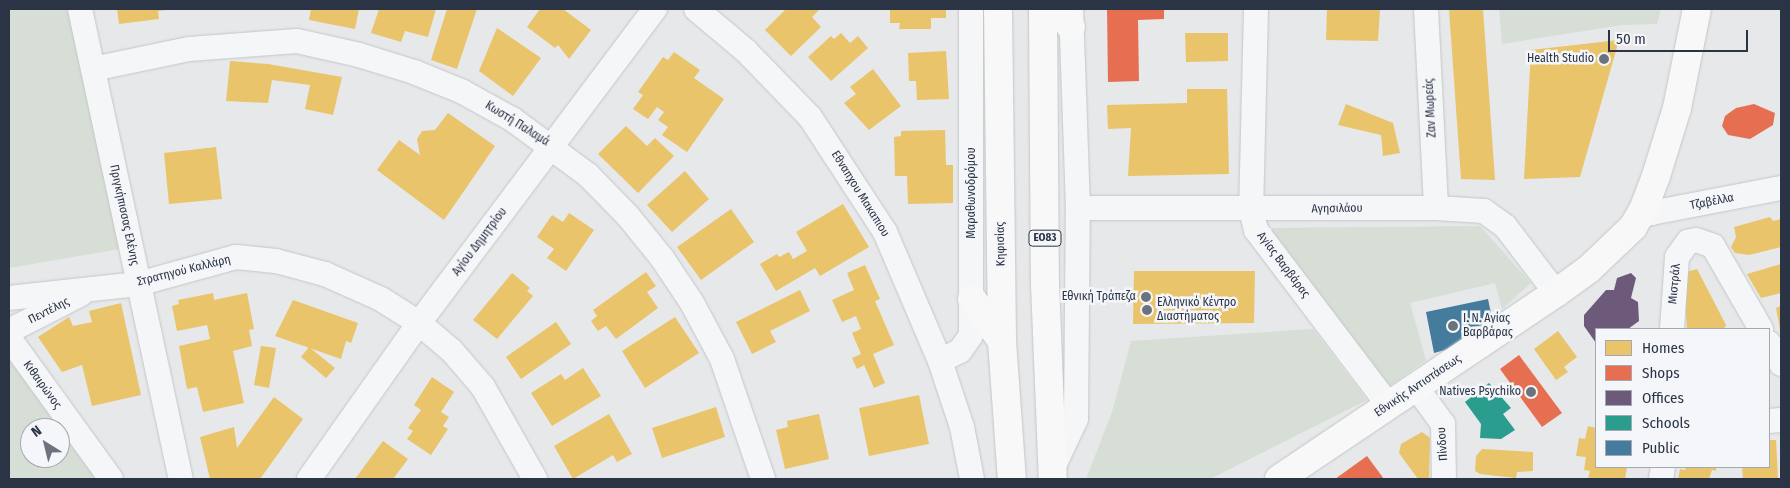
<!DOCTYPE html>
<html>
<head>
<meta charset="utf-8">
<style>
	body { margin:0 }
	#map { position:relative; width:1790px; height:488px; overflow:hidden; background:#e6e8ea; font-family:"Fira Sans Condensed",sans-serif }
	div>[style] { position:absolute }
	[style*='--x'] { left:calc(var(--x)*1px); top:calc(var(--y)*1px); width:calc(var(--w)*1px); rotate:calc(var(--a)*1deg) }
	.green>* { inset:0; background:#d6ded6 }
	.homes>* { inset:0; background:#e9c46a }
	.shops>* { inset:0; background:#e76f51 }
	.offices>* { inset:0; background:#6d597a }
	.schools>* { inset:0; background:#2a9d8f }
	.public>* { inset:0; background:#457b9d }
	.roads { filter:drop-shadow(0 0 1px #c4c6c8) drop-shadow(0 0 1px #c4c6c8) }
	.minor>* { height:24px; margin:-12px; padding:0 12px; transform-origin:12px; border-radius:12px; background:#f5f6f7 }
	.major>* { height:28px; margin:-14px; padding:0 14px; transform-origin:14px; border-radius:14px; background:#f8f8f8 }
	.dots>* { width:14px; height:14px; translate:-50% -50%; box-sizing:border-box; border:2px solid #f4f6f9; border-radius:50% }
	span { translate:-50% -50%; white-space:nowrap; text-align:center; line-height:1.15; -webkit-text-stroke:5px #f4f6f9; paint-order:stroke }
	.shield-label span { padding:1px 4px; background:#f4f6f9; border:1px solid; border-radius:4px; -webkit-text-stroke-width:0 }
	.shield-label { font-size:11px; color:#2b3445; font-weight:700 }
	.poi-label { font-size:12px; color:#2b3445 }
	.right { translate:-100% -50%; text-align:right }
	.left { translate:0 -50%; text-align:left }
	.street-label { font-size:12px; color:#2b3445 }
	.frame { position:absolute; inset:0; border:10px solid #2b3445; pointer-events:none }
	.legend { position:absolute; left:1595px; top:328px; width:175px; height:140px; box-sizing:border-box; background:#f4f6f9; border:1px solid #a4a8b1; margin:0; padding:6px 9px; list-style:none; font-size:15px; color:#2b3445 }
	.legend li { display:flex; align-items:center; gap:10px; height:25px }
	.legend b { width:25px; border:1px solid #a4a8b1 }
	.north { position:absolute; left:20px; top:418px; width:50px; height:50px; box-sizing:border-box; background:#f4f6f9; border:1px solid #a4a8b1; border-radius:50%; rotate:324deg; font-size:14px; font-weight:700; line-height:20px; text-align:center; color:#2b3445 }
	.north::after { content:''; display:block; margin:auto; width:18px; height:22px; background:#6c737f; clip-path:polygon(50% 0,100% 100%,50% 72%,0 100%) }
	.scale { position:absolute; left:1608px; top:30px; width:140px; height:22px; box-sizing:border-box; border:2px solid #2b3445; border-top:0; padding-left:6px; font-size:15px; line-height:18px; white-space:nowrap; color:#2b3445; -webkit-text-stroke:4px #f4f6f9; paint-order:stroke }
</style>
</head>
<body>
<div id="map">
	<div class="green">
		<i style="clip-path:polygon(9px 9px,73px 9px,126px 248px,9px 268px)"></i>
		<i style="clip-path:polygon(1499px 9px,1661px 9px,1657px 24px,1622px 25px,1502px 44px)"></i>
		<i style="clip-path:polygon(1480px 226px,1531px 283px,1502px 309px,1495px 283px,1410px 303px,1426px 360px,1390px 386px,1268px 228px)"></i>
		<i style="clip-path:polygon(1313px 329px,1367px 400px,1210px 479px,1086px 479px,1112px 412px,1131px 341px)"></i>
		<i style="clip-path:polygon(evenodd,9px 341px,99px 479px,9px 479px,9px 341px,30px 428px,60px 428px,60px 458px,30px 458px,30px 428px)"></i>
	</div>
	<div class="homes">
		<i style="clip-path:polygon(117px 9px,168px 9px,168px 10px,158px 11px,159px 19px,119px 24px)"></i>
		<i style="clip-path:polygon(311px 9px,359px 9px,355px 29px,309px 20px)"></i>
		<i style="clip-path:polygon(379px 9px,436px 9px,428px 37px,405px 31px,401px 42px,371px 33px)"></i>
		<i style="clip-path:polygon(447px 9px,477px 9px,457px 69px,431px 60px)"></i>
		<i style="clip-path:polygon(540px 9px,563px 9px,591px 30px,569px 59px,558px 45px,555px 48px,527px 27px)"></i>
		<i style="clip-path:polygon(786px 9px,820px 9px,812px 17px,821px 27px,791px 56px,765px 30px)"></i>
		<i style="clip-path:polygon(890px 9px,946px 9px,946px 18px,931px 18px,931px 29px,899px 29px,900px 23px,890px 23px)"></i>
		<i style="clip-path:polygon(1327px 9px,1380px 9px,1378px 41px,1326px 40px)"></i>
		<i style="clip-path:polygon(1449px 9px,1483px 9px,1495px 180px,1461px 179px)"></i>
		<i style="clip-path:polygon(497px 28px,541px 58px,513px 96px,479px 71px)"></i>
		<i style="clip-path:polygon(841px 33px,850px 43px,858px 36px,868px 48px,831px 81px,808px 57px,831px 36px,834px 39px)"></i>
		<i style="clip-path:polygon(1185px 33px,1228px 33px,1228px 61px,1186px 62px)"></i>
		<i style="clip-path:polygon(1619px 40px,1580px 177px,1524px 179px,1531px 50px)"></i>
		<i style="clip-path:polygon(946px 51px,949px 99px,917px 100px,916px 81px,909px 81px,908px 53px)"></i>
		<i style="clip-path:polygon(674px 52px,700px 70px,694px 78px,724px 99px,687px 152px,662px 135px,668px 127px,658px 120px,664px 112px,657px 107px,648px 119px,633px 109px,643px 95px,638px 92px,663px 57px,668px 60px)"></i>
		<i style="clip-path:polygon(230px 61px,268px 64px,342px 77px,333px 115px,305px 109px,310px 85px,272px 80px,268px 103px,226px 101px)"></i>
		<i style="clip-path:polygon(873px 69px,901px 106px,869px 130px,844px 103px,856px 94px,850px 87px)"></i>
		<i style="clip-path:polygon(1187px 89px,1227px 89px,1229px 174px,1128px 176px,1131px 128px,1108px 129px,1107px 105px,1187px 103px)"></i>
		<i style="clip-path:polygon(1346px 104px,1393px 123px,1400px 153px,1383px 156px,1381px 135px,1338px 125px)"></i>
		<i style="clip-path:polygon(448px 113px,495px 146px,444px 220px,377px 170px,399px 140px,420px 155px,417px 139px,422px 131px,435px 130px)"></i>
		<i style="clip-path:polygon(626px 126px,647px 146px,655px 138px,674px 156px,638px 193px,598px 154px)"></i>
		<i style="clip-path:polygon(945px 130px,946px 165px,953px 165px,953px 203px,908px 204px,907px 176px,895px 176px,894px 137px,901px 136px,901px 131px)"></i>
		<i style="clip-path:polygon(216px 147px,222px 199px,169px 204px,164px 153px)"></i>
		<i style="clip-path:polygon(685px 171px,709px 199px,672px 232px,647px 205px)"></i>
		<i style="clip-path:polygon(843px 204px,869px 247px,820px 276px,815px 268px,776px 291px,760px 264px,777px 254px,779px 257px,789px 252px,793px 259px,807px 251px,796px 232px)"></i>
		<i style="clip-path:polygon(731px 209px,754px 242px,701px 280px,677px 247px)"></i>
		<i style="clip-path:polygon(569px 213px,594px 230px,566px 271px,547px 258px,554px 249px,537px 237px,552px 215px,563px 222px)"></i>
		<i style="clip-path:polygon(1770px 217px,1773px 221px,1781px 219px,1781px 247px,1749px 255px,1735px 253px,1731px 247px,1736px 237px,1734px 227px)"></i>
		<i style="clip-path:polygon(1781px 264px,1781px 293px,1761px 298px,1747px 274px)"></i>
		<i style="clip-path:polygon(865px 265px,880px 299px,875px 301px,894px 345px,873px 354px,885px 383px,874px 388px,864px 365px,857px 369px,852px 358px,861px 354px,852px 333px,861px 329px,856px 316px,842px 322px,832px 300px,854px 290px,847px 273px)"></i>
		<i style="clip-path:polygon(1697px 269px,1726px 325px,1724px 329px,1687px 329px,1683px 273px)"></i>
		<i style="clip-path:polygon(1134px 271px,1255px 271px,1254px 323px,1133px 324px)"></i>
		<i style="clip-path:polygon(646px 272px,656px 286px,647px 292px,658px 308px,616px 339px,606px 326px,598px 331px,591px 321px,597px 316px,593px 310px)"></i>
		<i style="clip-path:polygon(512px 273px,530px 288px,527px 291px,533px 296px,497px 339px,473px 320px)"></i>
		<i style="clip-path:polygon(800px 290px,810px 311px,770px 331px,776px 342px,752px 354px,736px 322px)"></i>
		<i style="clip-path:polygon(213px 293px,214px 300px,247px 293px,254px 329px,249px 330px,252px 346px,233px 351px,244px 403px,203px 412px,197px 387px,187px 389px,179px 346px,210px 339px,207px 325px,177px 331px,172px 306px,179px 304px,178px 300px)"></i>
		<i style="clip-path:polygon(293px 300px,358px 323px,351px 343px,346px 341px,341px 359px,275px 336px)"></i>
		<i style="clip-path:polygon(121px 303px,141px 395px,92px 406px,82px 365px,62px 372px,38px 337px,69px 317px,73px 326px,92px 322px,89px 311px)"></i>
		<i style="clip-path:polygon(1781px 306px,1781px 328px,1780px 329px,1776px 308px)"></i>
		<i style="clip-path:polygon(675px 317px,699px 353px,645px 388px,622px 351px)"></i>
		<i style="clip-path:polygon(556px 322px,571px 344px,521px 379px,506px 357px)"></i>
		<i style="clip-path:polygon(1558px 331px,1577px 357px,1564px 367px,1568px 372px,1556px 380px,1534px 349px)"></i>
		<i style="clip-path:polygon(261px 346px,276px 348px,269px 388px,254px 385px)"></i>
		<i style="clip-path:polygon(309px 347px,335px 368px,326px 378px,301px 357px)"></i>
		<i style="clip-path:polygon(583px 368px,601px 396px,552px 426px,531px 393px,561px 374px,565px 380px)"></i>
		<i style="clip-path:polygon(432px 377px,454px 392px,441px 412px,449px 417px,443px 426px,448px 429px,431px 455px,407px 439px,413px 431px,408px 428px,421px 410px,414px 405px)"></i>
		<i style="clip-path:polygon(919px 395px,929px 444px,869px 456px,859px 408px)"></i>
		<i style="clip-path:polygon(274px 397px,303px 419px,260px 479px,210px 479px,200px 437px,234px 427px,237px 448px)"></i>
		<i style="clip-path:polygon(716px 407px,725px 437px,662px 458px,652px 428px)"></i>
		<i style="clip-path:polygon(609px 414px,632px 454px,617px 462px,613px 455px,573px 479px,554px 446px)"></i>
		<i style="clip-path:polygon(819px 414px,829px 459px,785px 469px,776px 430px,788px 427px,787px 421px)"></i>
		<i style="clip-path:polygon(1588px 426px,1596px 428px,1596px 467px,1627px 467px,1625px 479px,1588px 479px,1590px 471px,1584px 470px,1586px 457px,1576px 456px,1579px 438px,1585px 439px)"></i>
		<i style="clip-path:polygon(1422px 432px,1430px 438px,1429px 479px,1418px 479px,1399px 453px,1401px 444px)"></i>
		<i style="clip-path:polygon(1769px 440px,1776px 440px,1778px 479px,1743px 479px,1742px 467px,1769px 467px)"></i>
		<i style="clip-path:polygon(383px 441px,408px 459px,393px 479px,355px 479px)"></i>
		<i style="clip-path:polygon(1482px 449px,1533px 452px,1533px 471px,1517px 472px,1516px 478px,1480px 474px,1475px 471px,1476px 456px)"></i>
		<i style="clip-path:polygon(1686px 467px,1716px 467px,1716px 471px,1712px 470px,1709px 479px,1678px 479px,1680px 469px,1685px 470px)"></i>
	</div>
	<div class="shops">
		<i style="clip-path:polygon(1107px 9px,1164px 9px,1164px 19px,1138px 20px,1139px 81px,1108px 82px)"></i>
		<i style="clip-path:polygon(1754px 104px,1775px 113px,1773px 125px,1750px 139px,1728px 135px,1722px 126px,1725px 116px,1736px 108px)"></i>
		<i style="clip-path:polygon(1519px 355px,1562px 413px,1542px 427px,1500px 369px)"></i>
		<i style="clip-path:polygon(1367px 456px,1384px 479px,1335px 479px)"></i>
	</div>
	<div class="offices">
		<i style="clip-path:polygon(1631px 273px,1636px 278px,1631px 298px,1638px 302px,1639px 321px,1628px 329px,1596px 329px,1596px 343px,1584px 326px,1584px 315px,1606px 290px,1614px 290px,1617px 278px)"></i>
	</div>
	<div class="schools">
		<i style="clip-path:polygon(1489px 383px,1511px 408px,1503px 414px,1515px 430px,1501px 439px,1480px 438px,1481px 424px,1465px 402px)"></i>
	</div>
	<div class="public">
		<i style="clip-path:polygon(1488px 299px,1493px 323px,1461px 330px,1464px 345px,1434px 353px,1426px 312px)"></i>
	</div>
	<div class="roads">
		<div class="minor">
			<i style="--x:80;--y:9;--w:481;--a:77.9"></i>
			<i style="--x:696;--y:9;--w:65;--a:40"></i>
			<i style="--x:746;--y:51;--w:92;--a:45.9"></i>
			<i style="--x:810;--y:117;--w:137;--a:56.9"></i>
			<i style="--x:885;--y:232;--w:140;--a:66.9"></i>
			<i style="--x:940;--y:361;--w:70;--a:71.6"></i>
			<i style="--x:962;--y:427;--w:53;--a:79.1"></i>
			<i style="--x:1256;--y:9;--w:201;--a:91.4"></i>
			<i style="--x:1251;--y:210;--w:21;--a:76"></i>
			<i style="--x:1256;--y:230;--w:221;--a:52.9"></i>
			<i style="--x:1426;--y:9;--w:199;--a:87.1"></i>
			<i style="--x:93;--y:69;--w:98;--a:-11.8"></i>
			<i style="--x:189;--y:49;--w:108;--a:-4.2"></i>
			<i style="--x:297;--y:41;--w:64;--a:12.7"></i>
			<i style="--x:359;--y:55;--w:58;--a:17.2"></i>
			<i style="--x:414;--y:72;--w:51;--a:22"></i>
			<i style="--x:461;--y:91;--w:58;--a:28.8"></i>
			<i style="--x:512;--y:119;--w:94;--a:36.4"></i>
			<i style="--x:588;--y:175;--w:57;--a:45.7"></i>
			<i style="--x:628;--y:216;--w:54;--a:51"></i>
			<i style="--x:662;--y:258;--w:54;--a:56.3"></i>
			<i style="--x:692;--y:303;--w:64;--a:61.8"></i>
			<i style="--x:722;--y:359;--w:127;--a:71.1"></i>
			<i style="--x:1078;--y:208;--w:358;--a:0"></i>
			<i style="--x:1436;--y:208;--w:48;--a:3.6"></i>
			<i style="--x:1484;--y:211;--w:26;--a:36"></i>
			<i style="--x:1505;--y:226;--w:84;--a:52.7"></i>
			<i style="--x:1643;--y:210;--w:9;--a:21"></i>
			<i style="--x:1651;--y:213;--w:132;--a:-10.9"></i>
			<i style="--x:9;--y:298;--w:130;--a:-6.2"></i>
			<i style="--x:138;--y:284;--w:102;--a:-15.4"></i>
			<i style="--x:236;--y:257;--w:40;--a:5.7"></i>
			<i style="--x:276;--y:261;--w:51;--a:14.9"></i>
			<i style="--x:325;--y:274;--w:61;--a:24.1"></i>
			<i style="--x:381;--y:299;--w:45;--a:32.3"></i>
			<i style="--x:419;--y:323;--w:43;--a:40.3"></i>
			<i style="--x:452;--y:351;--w:48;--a:49.3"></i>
			<i style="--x:483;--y:387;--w:106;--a:60.5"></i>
			<i style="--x:1672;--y:329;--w:72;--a:-86"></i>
			<i style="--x:1677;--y:257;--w:19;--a:-54"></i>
			<i style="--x:1688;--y:242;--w:8;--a:-14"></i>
			<i style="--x:1696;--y:240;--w:18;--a:19"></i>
			<i style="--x:1713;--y:246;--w:96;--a:60"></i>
			<i style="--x:9;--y:331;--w:81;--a:-27.2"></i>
			<i style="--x:9;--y:338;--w:174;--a:54.1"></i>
			<i style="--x:1769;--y:343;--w:24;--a:60"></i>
			<i style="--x:940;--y:361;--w:22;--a:-27"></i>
			<i style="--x:960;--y:351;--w:19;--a:-55"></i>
			<i style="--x:971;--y:335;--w:326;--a:-90"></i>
			<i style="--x:1416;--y:387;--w:46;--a:53.9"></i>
			<i style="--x:1443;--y:424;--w:55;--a:89"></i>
			<i style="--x:1769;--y:421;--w:12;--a:-5"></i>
			<i style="--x:1053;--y:468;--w:54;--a:-64.9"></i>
			<i style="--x:1076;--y:419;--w:211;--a:-89.5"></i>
			<i style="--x:1078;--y:208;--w:199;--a:-92"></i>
			<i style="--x:309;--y:479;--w:191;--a:-54.8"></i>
			<i style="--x:419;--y:323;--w:393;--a:-53.1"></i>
			<i style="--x:1661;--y:479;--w:12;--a:-81"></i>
		</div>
		<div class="major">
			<i style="--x:998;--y:9;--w:332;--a:89.3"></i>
			<i style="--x:1002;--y:341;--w:138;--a:85.9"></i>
			<i style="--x:1043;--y:9;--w:275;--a:89.6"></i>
			<i style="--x:1045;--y:284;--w:195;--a:87.7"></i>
			<i style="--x:1060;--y:9;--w:21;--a:59"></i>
			<i style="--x:972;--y:299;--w:52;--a:54.5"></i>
			<i style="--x:1279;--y:479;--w:334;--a:-33.9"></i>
			<i style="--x:1556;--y:293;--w:41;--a:-36"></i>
			<i style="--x:1589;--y:269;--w:61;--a:-43.7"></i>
			<i style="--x:1633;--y:227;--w:20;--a:-60"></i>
			<i style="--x:1643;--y:210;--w:36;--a:-69"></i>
			<i style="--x:1656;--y:176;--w:71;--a:-72.8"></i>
			<i style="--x:1677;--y:108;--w:101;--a:-78.6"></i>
		</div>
	</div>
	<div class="dots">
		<i style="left:1604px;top:59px;background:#6c737f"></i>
		<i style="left:1146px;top:297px;background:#6c737f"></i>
		<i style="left:1147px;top:310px;background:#6c737f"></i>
		<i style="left:1453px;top:326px;background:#6c737f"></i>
		<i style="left:1531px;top:392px;background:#6c737f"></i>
	</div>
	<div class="shield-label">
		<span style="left:1045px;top:238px">ΕΟ83</span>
	</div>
	<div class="poi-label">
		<span class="right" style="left:1594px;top:59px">Health Studio</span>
		<span class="right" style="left:1136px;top:297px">Εθνική Τράπεζα</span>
		<span class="left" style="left:1157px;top:310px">Ελληνικό Κέντρο<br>Διαστήματος</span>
		<span class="left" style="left:1463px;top:326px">Ι. Ν. Αγίας<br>Βαρβάρας</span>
		<span class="right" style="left:1521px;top:392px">Natives Psychiko</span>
	</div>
	<div class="street-label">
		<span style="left:1431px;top:108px;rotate:-93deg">Ζαν Μωρεάς</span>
		<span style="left:517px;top:124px;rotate:32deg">Κωστή Παλαμά</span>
		<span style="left:972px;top:193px;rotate:-90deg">Μαραθωνοδρόμου</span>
		<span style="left:860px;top:194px;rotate:58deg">Εθναπχου Μακαπιου</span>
		<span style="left:1712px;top:202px;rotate:-11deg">Τζαβέλλα</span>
		<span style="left:1337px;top:209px;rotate:-1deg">Αγησιλάου</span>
		<span style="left:124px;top:215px;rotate:78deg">Πριγκήπισσας Ελένης</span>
		<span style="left:480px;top:242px;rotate:-53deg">Αγίου Δημητρίου</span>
		<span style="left:1001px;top:244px;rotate:-91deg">Κηφισίας</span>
		<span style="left:1283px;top:265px;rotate:53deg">Αγίας Βαρβάρας</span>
		<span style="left:184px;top:271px;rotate:-14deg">Στρατηγού Καλλάρη</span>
		<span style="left:1675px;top:284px;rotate:-85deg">Μιστράλ</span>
		<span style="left:49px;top:311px;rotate:-27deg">Πεντέλης</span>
		<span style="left:42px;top:385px;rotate:54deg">Κιθαιρώνος</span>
		<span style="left:1418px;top:386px;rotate:-34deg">Εθνικής Αντιστάσεως</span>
		<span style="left:1443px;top:444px;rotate:-94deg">Πίνδου</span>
	</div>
	<div class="frame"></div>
	<ul class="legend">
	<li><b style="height:14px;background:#e9c46a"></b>Homes</li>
	<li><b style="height:14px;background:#e76f51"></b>Shops</li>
	<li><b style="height:14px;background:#6d597a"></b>Offices</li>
	<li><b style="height:14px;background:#2a9d8f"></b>Schools</li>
	<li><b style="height:14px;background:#457b9d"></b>Public</li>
	</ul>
	<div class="north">N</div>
	<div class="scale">50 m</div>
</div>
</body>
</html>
